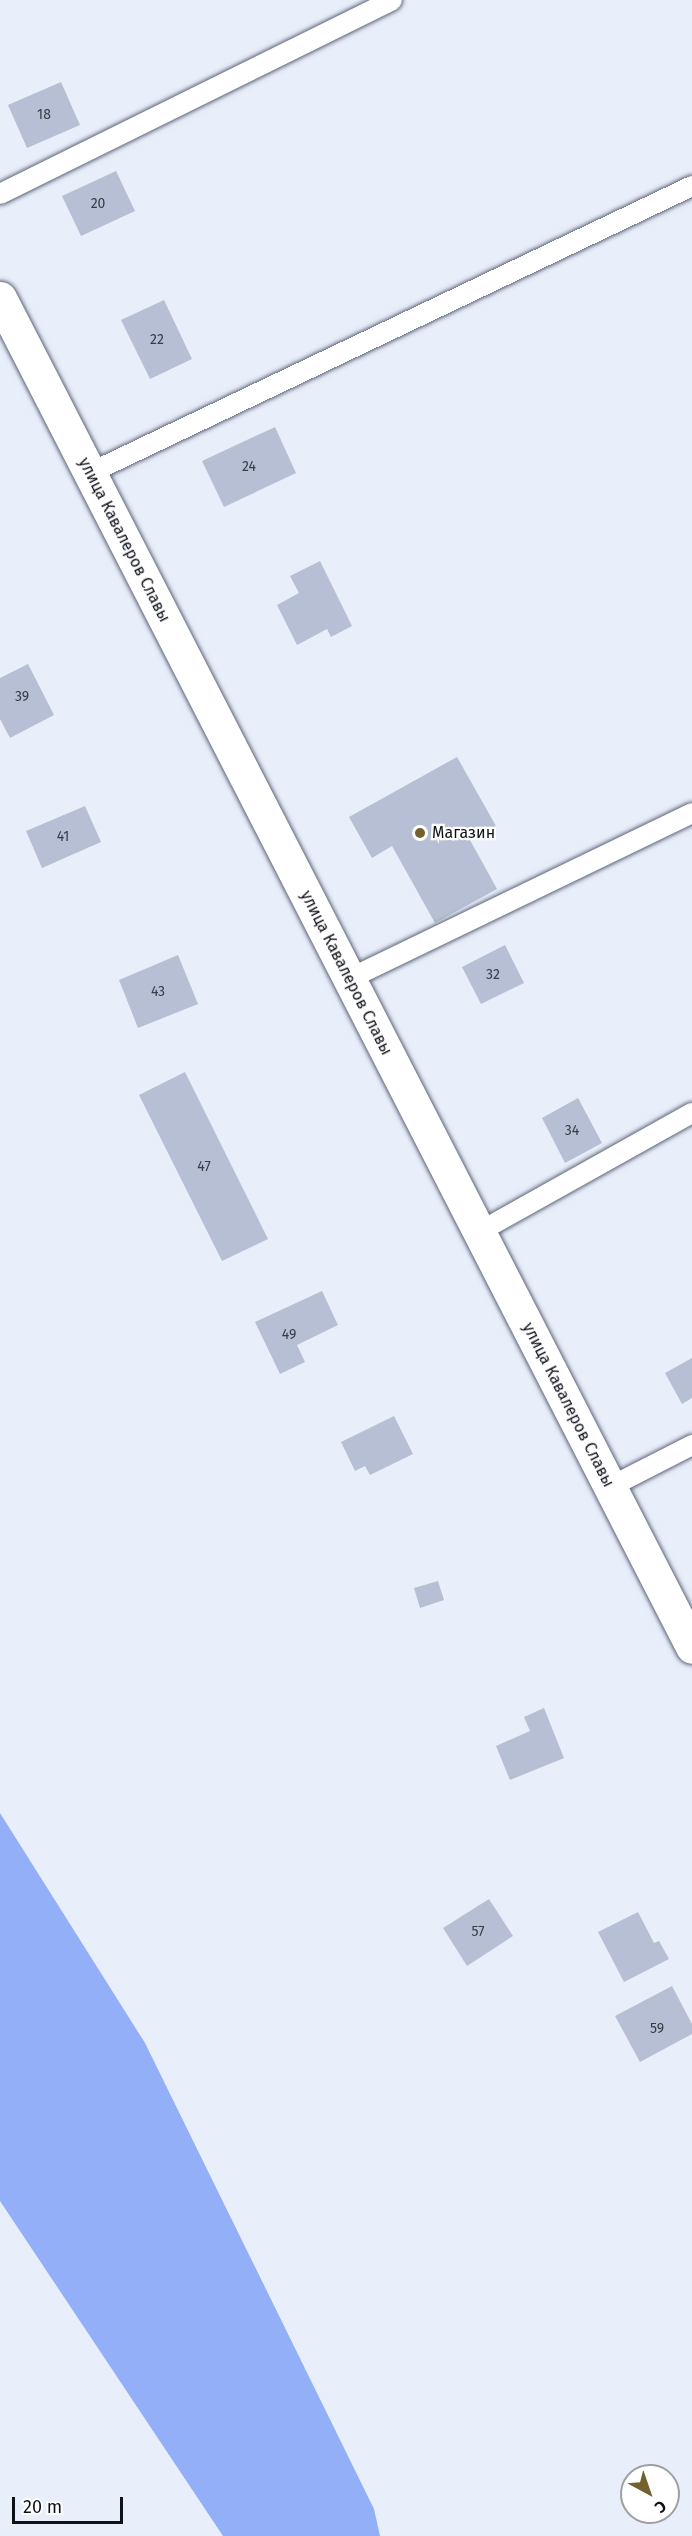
<!DOCTYPE html>
<html>
<head>
<meta charset="utf-8">
<style>
	body { margin:0 }
	#map { position:relative; width:692px; height:2536px; overflow:hidden; background:#e9eefb; font-family:"Fira Sans",sans-serif }
	div>[style] { position:absolute }
	[style*='--x'] { left:calc(var(--x)*1px); top:calc(var(--y)*1px); width:calc(var(--w)*1px); rotate:calc(var(--a)*1deg) }
	.water>* { inset:0; background:#92aff7 }
	.building>* { inset:0; background:#b6bfd3 }
	.roads { filter:drop-shadow(0 0 2px #5d6577) drop-shadow(0 0 2px #5d6577) }
	.lane>* { height:20px; margin:-10px; padding:0 10px; transform-origin:10px; border-radius:10px; background:#fff }
	.street>* { height:33px; margin:-16.5px; padding:0 16.5px; transform-origin:16.5px; border-radius:16.5px; background:#fff }
	.dots>* { width:16px; height:16px; translate:-50% -50%; box-sizing:border-box; border:3px solid #fff; border-radius:50% }
	span { translate:-50% -50%; white-space:nowrap; text-align:center; line-height:1.15; -webkit-text-stroke:4.5px #fff; paint-order:stroke }
	.number-label { font-size:14px; color:#383c47 }
	.number-label span { -webkit-text-stroke-width:0 }
	.street-label { font-size:16px; color:#0e1118 }
	.poi-label { font-size:16px; color:#0e1118 }
	.left { translate:0 -50%; text-align:left }
	.north { position:absolute; left:620px; top:2464px; width:60px; height:60px; box-sizing:border-box; background:#fff; border:2px solid #9fa0a3; border-radius:50%; rotate:140deg; font-size:16px; font-weight:700; line-height:24px; text-align:center; color:#0e1118 }
	.north::after { content:''; display:block; margin:auto; width:21px; height:27px; background:#75602f; clip-path:polygon(50% 0,100% 100%,50% 72%,0 100%) }
	.scale { position:absolute; left:12px; top:2497px; width:111px; height:27px; box-sizing:border-box; border:3px solid #0e1118; border-top:0; padding-left:8px; font-size:18px; line-height:21px; white-space:nowrap; color:#0e1118; -webkit-text-stroke:4px #fff; paint-order:stroke }
</style>
</head>
<body>
<div id="map">
	<div class="water">
		<i style="clip-path:polygon(0 1813px,145px 2043px,374px 2509px,380px 2536px,223px 2536px,0 2201px)"></i>
	</div>
	<div class="building">
		<i style="clip-path:polygon(61px 82px,80px 125px,27px 148px,8px 105px)"></i>
		<i style="clip-path:polygon(116px 171px,135px 211px,81px 236px,62px 196px)"></i>
		<i style="clip-path:polygon(164px 300px,192px 359px,150px 379px,121px 320px)"></i>
		<i style="clip-path:polygon(275px 427px,296px 473px,224px 507px,202px 461px)"></i>
		<i style="clip-path:polygon(320px 561px,352px 626px,331px 637px,327px 629px,297px 645px,277px 605px,299px 593px,290px 576px)"></i>
		<i style="clip-path:polygon(28px 664px,54px 715px,10px 738px,0 719px,0 678px)"></i>
		<i style="clip-path:polygon(457px 757px,496px 826px,470px 840px,497px 889px,435px 923px,392px 846px,372px 858px,349px 817px)"></i>
		<i style="clip-path:polygon(85px 806px,101px 842px,42px 868px,26px 831px)"></i>
		<i style="clip-path:polygon(505px 945px,524px 983px,481px 1004px,462px 967px)"></i>
		<i style="clip-path:polygon(178px 955px,198px 1004px,138px 1028px,119px 980px)"></i>
		<i style="clip-path:polygon(185px 1072px,268px 1239px,222px 1261px,139px 1095px)"></i>
		<i style="clip-path:polygon(578px 1098px,602px 1143px,565px 1163px,542px 1118px)"></i>
		<i style="clip-path:polygon(322px 1291px,338px 1325px,297px 1345px,305px 1362px,280px 1374px,255px 1322px)"></i>
		<i style="clip-path:polygon(692px 1358px,692px 1398px,682px 1404px,665px 1373px)"></i>
		<i style="clip-path:polygon(394px 1416px,413px 1454px,370px 1475px,365px 1466px,355px 1471px,341px 1442px)"></i>
		<i style="clip-path:polygon(438px 1581px,444px 1600px,420px 1608px,414px 1588px)"></i>
		<i style="clip-path:polygon(544px 1708px,564px 1758px,510px 1780px,496px 1746px,530px 1731px,524px 1717px)"></i>
		<i style="clip-path:polygon(489px 1899px,513px 1936px,467px 1966px,443px 1928px)"></i>
		<i style="clip-path:polygon(638px 1912px,654px 1943px,659px 1941px,669px 1959px,624px 1982px,598px 1932px)"></i>
		<i style="clip-path:polygon(672px 1986px,692px 2024px,692px 2034px,640px 2062px,615px 2016px)"></i>
	</div>
	<div class="roads">
		<div class="lane">
			<i style="--x:0;--y:194;--w:437;--a:-26.3"></i>
			<i style="--x:90;--y:473;--w:667;--a:-25.49"></i>
			<i style="--x:349;--y:979;--w:381;--a:-25.8"></i>
			<i style="--x:479;--y:1232;--w:244;--a:-29.2"></i>
			<i style="--x:610;--y:1487;--w:92;--a:-27.1"></i>
		</div>
		<div class="street">
			<i style="--x:0;--y:298;--w:1516;--a:62.84"></i>
		</div>
	</div>
	<div class="dots">
		<i style="left:420px;top:833px;background:#75602f"></i>
	</div>
	<div class="number-label">
		<span style="left:44px;top:115px">18</span>
		<span style="left:98px;top:204px">20</span>
		<span style="left:157px;top:340px">22</span>
		<span style="left:249px;top:467px">24</span>
		<span style="left:22px;top:697px">39</span>
		<span style="left:63px;top:837px">41</span>
		<span style="left:493px;top:975px">32</span>
		<span style="left:158px;top:992px">43</span>
		<span style="left:572px;top:1131px">34</span>
		<span style="left:204px;top:1167px">47</span>
		<span style="left:289px;top:1335px">49</span>
		<span style="left:478px;top:1932px">57</span>
		<span style="left:657px;top:2029px">59</span>
	</div>
	<div class="street-label">
		<span style="left:124px;top:540px;rotate:63deg">улица Кавалеров Славы</span>
		<span style="left:346px;top:973px;rotate:63deg">улица Кавалеров Славы</span>
		<span style="left:568px;top:1405px;rotate:63deg">улица Кавалеров Славы</span>
	</div>
	<div class="poi-label">
		<span class="left" style="left:432px;top:833px">Магазин</span>
	</div>
	<div class="north">С</div>
	<div class="scale">20 m</div>
</div>
</body>
</html>
